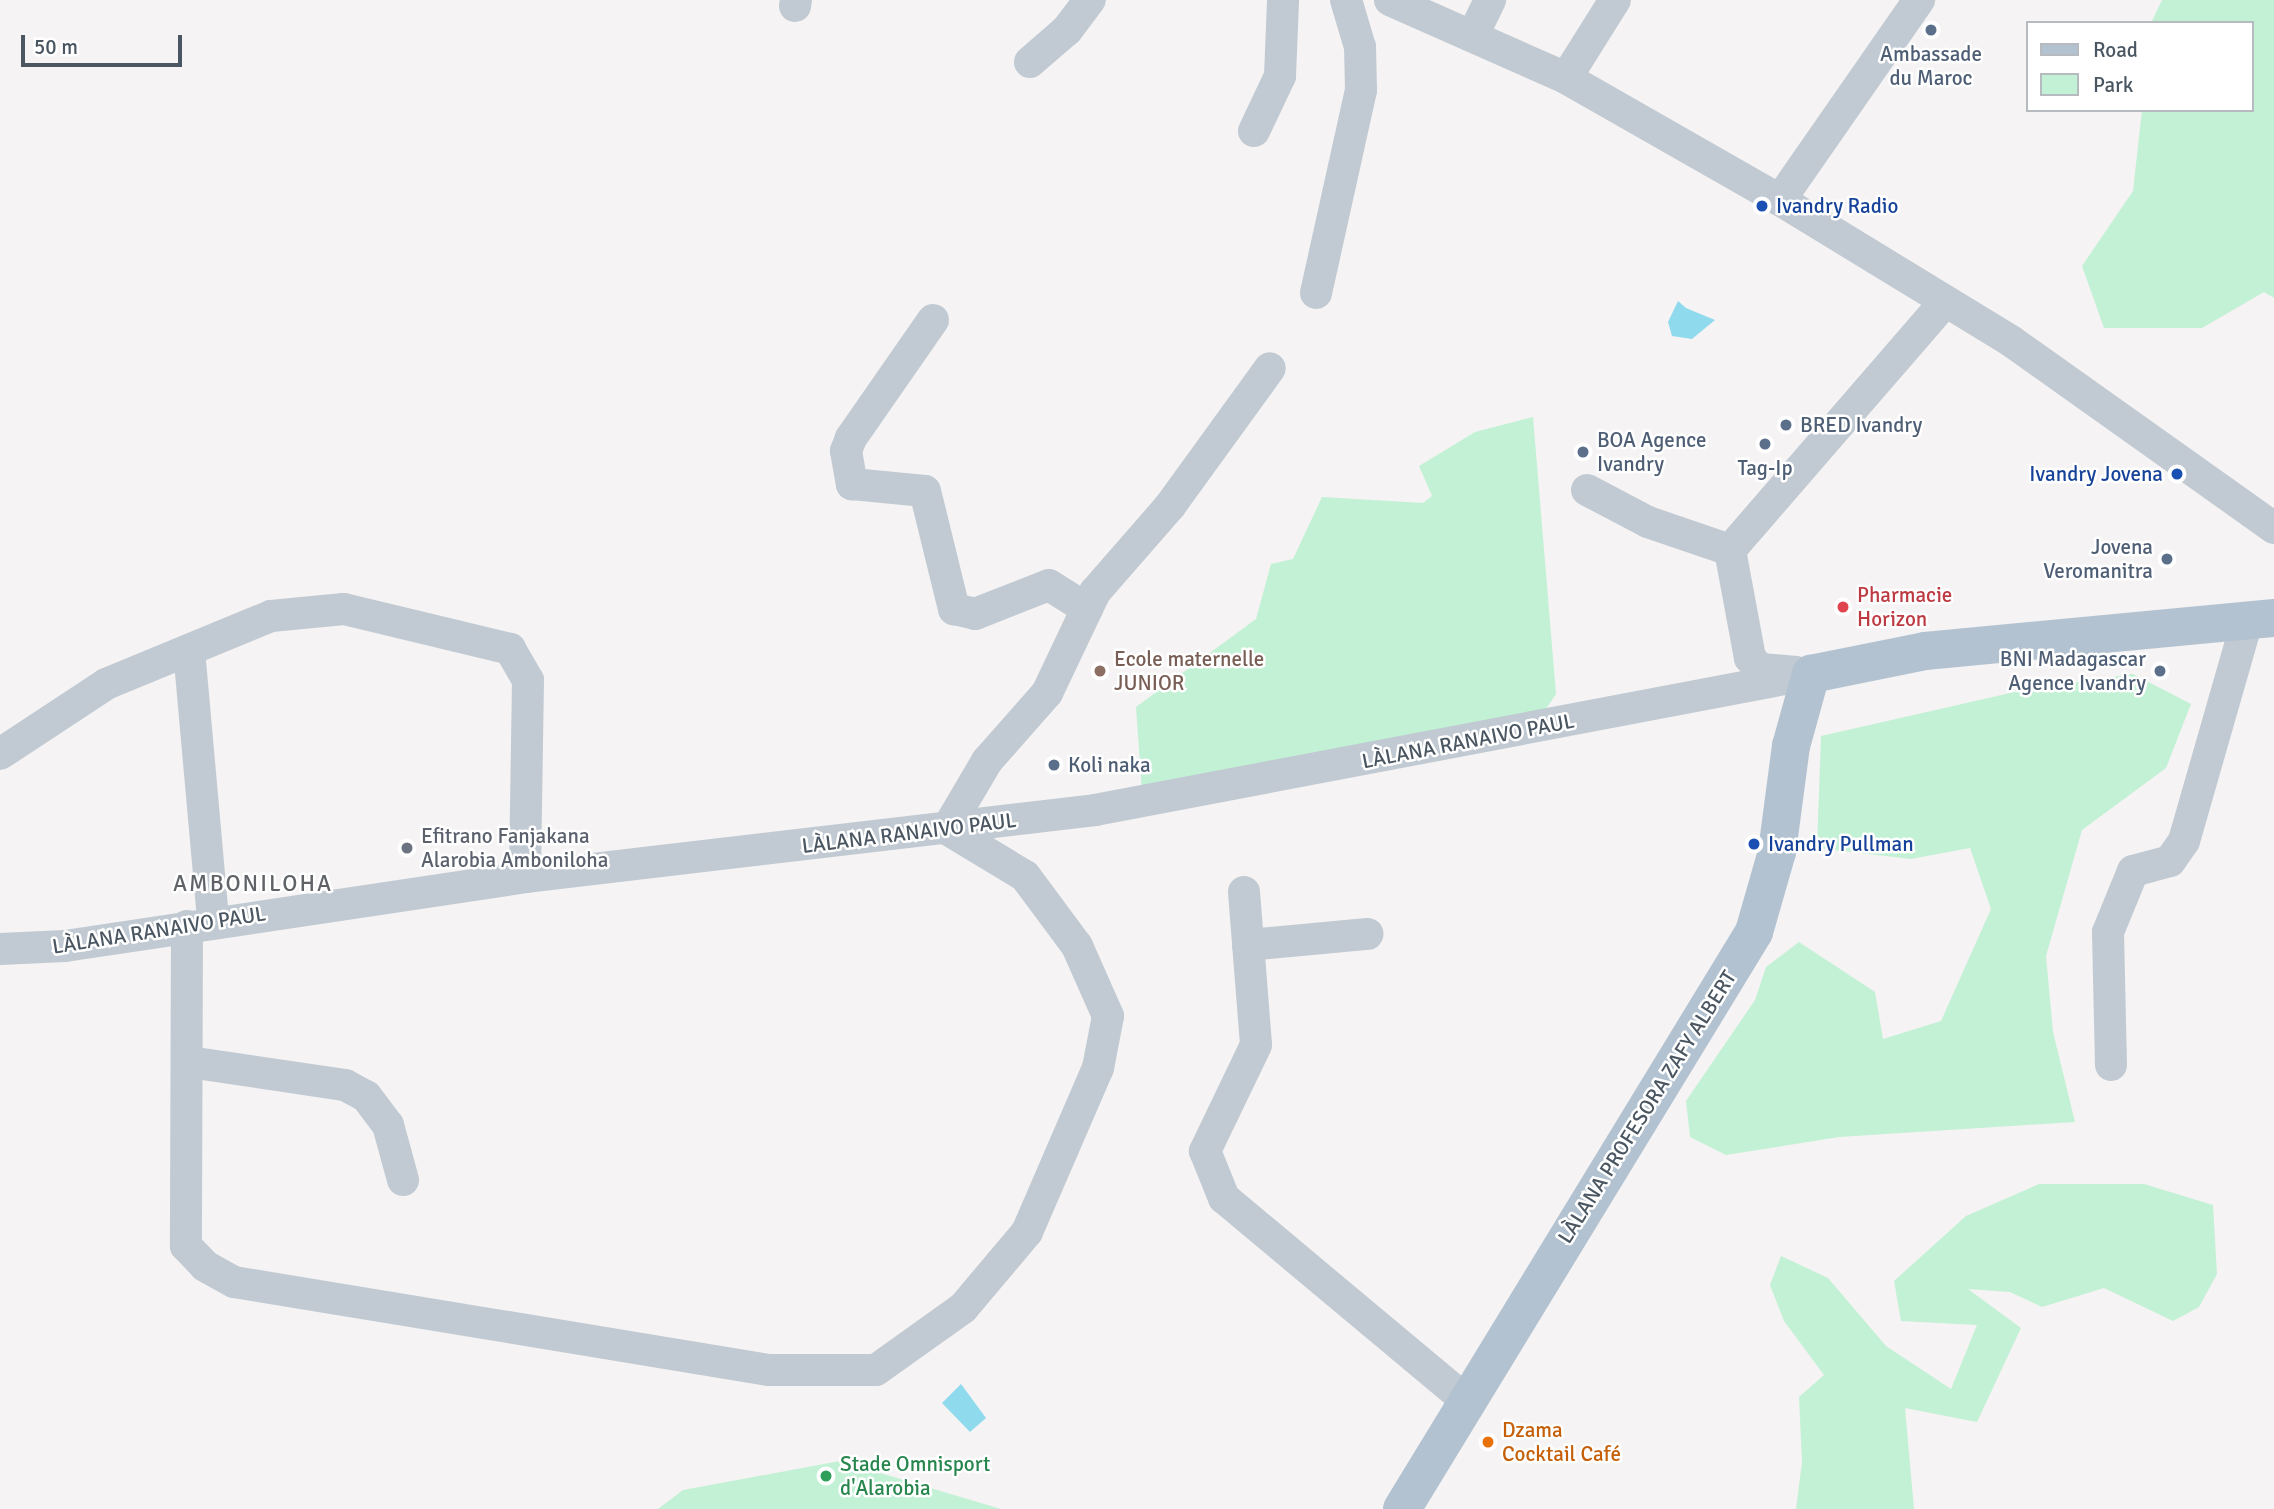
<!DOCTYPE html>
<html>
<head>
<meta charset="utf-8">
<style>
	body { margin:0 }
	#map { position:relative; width:2274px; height:1509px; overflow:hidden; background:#f5f3f3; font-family:Signika,sans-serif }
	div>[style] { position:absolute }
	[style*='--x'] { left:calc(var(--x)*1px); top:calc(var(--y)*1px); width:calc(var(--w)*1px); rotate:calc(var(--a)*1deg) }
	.green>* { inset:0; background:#c3f1d5 }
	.water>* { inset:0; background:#90daee }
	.minor>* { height:32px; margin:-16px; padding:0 16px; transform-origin:16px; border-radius:16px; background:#c1cad2 }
	.major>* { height:38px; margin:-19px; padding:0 19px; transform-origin:19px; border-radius:19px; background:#b3c2d1 }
	.dots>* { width:19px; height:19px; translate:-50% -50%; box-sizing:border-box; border:4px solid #fff; border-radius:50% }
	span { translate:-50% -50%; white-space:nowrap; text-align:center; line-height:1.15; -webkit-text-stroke:5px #fff; paint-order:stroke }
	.service-label { font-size:21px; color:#4e5e75 }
	.left { translate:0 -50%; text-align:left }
	.right { translate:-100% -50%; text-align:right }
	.transit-label { font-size:21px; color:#164399 }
	.health-label { font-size:21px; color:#be3a42 }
	.education-label { font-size:21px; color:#785e54 }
	.street-label { font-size:21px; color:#4a5661 }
	.worship-label { font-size:21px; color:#5b616d }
	.food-label { font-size:21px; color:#c56008 }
	.leisure-label { font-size:21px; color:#27864d }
	.neighbourhood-label { font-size:23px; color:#5f6368; letter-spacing:2px }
	.legend { position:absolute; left:2026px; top:21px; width:228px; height:91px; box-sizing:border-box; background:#fff; border:2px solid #b7bbc0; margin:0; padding:9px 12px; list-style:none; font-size:21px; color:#4a5661 }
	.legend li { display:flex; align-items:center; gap:14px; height:35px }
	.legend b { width:35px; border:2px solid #b7bbc0 }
	.scale { position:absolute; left:21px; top:35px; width:161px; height:32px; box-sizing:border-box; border:4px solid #4a5661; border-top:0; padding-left:9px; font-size:21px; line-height:24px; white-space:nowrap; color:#4a5661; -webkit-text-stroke:5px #fff; paint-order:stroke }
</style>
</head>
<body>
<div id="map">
	<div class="green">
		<i style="clip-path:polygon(2162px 0,2274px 0,2274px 298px,2264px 292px,2202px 328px,2104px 328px,2082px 266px,2133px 191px,2142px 110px,2251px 110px,2251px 23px,2151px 23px)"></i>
		<i style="clip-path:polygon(1533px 417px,1556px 694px,1544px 712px,1142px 793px,1136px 707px,1256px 619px,1271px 564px,1293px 559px,1322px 497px,1423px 503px,1432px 496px,1419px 466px,1475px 432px)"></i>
		<i style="clip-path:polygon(2133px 674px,2191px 704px,2166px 768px,2082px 830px,2046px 956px,2053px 1032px,2075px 1122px,1839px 1137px,1726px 1155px,1690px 1137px,1686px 1101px,1755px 1000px,1766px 967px,1799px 942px,1875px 992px,1883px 1039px,1941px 1021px,1991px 909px,1970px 848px,1911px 859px,1817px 848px,1821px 736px,2028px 689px)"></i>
		<i style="clip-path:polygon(2039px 1184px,2144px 1184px,2213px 1205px,2217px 1274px,2199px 1307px,2173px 1321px,2104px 1288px,2042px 1307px,2010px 1292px,1968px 1289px,2021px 1328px,1977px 1422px,1905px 1408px,1914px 1509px,1796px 1509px,1802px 1462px,1799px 1397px,1824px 1375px,1784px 1321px,1770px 1285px,1781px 1256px,1828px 1278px,1886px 1346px,1951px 1389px,1977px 1325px,1901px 1321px,1894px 1281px,1966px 1216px)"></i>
		<i style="clip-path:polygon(840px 1461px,1001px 1509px,658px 1509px,683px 1490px)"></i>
	</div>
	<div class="water">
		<i style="clip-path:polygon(1678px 301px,1686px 308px,1715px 320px,1692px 339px,1672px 336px,1668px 322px)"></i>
		<i style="clip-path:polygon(961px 1384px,986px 1418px,970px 1432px,942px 1403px)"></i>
	</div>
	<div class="minor">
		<i style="--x:1390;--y:0;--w:193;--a:23.9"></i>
		<i style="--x:1566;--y:78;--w:246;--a:29.7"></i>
		<i style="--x:1780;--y:200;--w:271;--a:31.4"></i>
		<i style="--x:2011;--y:341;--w:323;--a:35.4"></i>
		<i style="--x:795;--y:6;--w:6;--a:-81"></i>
		<i style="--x:1473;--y:35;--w:39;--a:-64"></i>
		<i style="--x:1030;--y:62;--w:49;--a:-40.9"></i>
		<i style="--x:1067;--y:30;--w:38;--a:-53"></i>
		<i style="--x:1566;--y:78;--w:92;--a:-57.9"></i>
		<i style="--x:1254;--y:131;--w:61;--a:-64.7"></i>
		<i style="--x:1280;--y:76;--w:76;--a:-87.7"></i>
		<i style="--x:1780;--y:200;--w:244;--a:-55.2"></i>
		<i style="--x:1316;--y:293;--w:208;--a:-77.5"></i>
		<i style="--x:1361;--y:90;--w:43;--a:-91.3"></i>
		<i style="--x:1360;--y:47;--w:49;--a:-106.6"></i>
		<i style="--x:933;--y:320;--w:144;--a:124.8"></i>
		<i style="--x:851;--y:438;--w:14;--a:111"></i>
		<i style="--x:846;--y:451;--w:34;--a:80"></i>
		<i style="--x:852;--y:484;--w:73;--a:5.5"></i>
		<i style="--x:925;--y:491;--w:122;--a:76.2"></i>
		<i style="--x:954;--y:609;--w:22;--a:13"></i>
		<i style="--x:975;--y:614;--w:79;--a:-21.4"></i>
		<i style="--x:1049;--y:585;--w:45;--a:32.3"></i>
		<i style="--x:1587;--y:490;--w:69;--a:27.7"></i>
		<i style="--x:1648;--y:522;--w:87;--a:18.9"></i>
		<i style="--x:189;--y:650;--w:272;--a:84.9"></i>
		<i style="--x:1796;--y:672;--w:36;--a:-175"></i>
		<i style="--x:1760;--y:669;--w:15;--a:-132"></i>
		<i style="--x:1750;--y:658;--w:110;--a:-100.5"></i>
		<i style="--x:1730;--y:550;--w:328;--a:-49.1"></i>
		<i style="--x:0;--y:754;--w:127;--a:-33.4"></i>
		<i style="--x:106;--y:684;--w:178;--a:-22.4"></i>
		<i style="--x:271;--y:616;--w:73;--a:-5.5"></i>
		<i style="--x:344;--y:609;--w:171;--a:13.5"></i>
		<i style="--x:510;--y:649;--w:36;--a:60"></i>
		<i style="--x:528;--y:680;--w:197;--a:90.9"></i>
		<i style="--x:947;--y:829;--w:79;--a:-59.5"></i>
		<i style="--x:987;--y:761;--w:91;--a:-48.6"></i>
		<i style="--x:1047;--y:693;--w:112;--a:-64.6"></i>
		<i style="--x:1095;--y:592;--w:114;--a:-48.9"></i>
		<i style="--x:1170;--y:506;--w:170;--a:-54.1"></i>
		<i style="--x:1244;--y:892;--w:153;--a:85.5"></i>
		<i style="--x:1256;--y:1045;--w:118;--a:115.7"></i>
		<i style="--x:1205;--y:1151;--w:51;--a:68"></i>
		<i style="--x:1224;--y:1198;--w:317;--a:39.9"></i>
		<i style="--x:187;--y:926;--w:320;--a:90.2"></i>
		<i style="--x:186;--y:1246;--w:28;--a:46"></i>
		<i style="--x:205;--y:1266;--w:33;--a:29"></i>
		<i style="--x:234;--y:1282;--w:542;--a:9.34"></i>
		<i style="--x:769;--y:1370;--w:107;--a:0"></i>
		<i style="--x:876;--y:1370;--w:107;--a:-35.5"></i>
		<i style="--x:963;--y:1308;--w:99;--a:-49.9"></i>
		<i style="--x:1027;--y:1232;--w:179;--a:-66.6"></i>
		<i style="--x:1098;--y:1068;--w:53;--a:-79.1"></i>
		<i style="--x:1108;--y:1016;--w:77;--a:-113.9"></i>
		<i style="--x:1077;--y:946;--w:87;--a:-126.6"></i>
		<i style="--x:1025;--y:876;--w:91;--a:-148.9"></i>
		<i style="--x:1248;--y:945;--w:120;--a:-5.3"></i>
		<i style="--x:0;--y:949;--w:65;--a:-2.6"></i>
		<i style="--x:65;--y:946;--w:465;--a:-8.5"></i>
		<i style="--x:525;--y:877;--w:574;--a:-6.7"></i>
		<i style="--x:1095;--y:810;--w:729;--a:-10.75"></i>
		<i style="--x:189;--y:1062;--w:158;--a:8.4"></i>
		<i style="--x:345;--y:1085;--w:24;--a:28"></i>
		<i style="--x:366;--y:1096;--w:36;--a:53"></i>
		<i style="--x:388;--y:1125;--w:57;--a:74.7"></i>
		<i style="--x:2111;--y:1065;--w:133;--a:-91.3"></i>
		<i style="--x:2108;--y:932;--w:66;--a:-67.7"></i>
		<i style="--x:2133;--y:871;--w:38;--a:-15"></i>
		<i style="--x:2170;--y:861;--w:24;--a:-55"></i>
		<i style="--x:2184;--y:841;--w:229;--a:-74"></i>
	</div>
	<div class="major">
		<i style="--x:1402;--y:1509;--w:676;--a:-58.61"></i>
		<i style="--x:1754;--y:932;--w:83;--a:-74"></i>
		<i style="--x:1777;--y:852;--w:107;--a:-82.5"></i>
		<i style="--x:1791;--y:746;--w:75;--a:-74.5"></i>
		<i style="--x:1811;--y:674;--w:116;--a:-11.4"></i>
		<i style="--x:1925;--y:651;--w:351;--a:-5.4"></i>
	</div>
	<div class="dots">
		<i style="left:1931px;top:30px;background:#5c6f8a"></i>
		<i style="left:1762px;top:206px;background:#1a4fb4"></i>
		<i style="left:1786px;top:425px;background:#5c6f8a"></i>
		<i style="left:1765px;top:444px;background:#5c6f8a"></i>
		<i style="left:1583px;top:452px;background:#5c6f8a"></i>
		<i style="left:2177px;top:474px;background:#1a4fb4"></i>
		<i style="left:2167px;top:559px;background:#5c6f8a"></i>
		<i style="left:1843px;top:607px;background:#e0444e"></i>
		<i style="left:1100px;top:671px;background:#8d6e63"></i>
		<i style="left:2160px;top:671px;background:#5c6f8a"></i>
		<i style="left:1054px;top:765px;background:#5c6f8a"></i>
		<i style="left:1754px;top:844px;background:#1a4fb4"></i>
		<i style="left:407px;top:848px;background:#6b7280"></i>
		<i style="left:1488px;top:1442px;background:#e8710a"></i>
		<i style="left:826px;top:1476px;background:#2e9e5b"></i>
	</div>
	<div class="service-label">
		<span style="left:1931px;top:66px">Ambassade<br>du Maroc</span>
		<span class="left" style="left:1800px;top:425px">BRED Ivandry</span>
		<span class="left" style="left:1597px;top:452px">BOA Agence<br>Ivandry</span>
		<span style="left:1765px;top:468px">Tag-Ip</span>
		<span class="right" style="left:2153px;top:559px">Jovena<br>Veromanitra</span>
		<span class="right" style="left:2146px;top:671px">BNI Madagascar<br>Agence Ivandry</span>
		<span class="left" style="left:1068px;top:765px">Koli naka</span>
	</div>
	<div class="transit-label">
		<span class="left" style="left:1776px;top:206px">Ivandry Radio</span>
		<span class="right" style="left:2163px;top:474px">Ivandry Jovena</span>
		<span class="left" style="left:1768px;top:844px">Ivandry Pullman</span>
	</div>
	<div class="health-label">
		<span class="left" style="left:1857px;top:607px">Pharmacie<br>Horizon</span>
	</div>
	<div class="education-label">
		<span class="left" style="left:1114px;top:671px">Ecole maternelle<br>JUNIOR</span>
	</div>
	<div class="street-label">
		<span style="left:1468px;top:741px;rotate:-11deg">LÀLANA RANAIVO PAUL</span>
		<span style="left:909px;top:833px;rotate:-7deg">LÀLANA RANAIVO PAUL</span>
		<span style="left:159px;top:930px;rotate:-9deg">LÀLANA RANAIVO PAUL</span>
		<span style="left:1647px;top:1107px;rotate:-58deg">LÀLANA PROFESORA ZAFY ALBERT</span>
	</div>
	<div class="worship-label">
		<span class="left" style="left:421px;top:848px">Efitrano Fanjakana<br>Alarobia Amboniloha</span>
	</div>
	<div class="food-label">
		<span class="left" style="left:1502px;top:1442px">Dzama<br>Cocktail Café</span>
	</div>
	<div class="leisure-label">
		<span class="left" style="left:840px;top:1476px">Stade Omnisport<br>d'Alarobia</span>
	</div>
	<div class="neighbourhood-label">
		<span style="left:253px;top:884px">AMBONILOHA</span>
	</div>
	<ul class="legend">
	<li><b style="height:9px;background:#b3c2d1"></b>Road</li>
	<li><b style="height:19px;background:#c3f1d5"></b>Park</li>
	</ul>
	<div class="scale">50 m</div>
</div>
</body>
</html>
